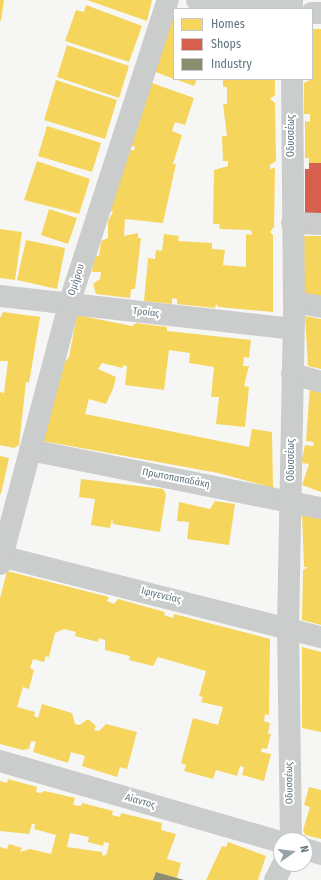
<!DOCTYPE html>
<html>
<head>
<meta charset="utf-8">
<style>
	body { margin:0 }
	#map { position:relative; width:321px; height:880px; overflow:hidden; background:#f6f6f5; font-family:"Fira Sans Condensed",sans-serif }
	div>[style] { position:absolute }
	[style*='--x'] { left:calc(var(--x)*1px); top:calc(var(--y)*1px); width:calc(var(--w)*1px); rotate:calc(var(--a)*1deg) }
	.homes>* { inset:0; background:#f6d55c }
	.shops>* { inset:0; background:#d6604d }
	.industry>* { inset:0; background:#8c8c6e }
	.minor>* { height:22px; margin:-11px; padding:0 11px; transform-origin:11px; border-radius:11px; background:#cbcccc }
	span { translate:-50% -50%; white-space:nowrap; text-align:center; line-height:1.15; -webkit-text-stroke:4px #fff; paint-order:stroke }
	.street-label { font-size:10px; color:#62767f }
	.legend { position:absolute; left:173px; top:8px; width:140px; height:72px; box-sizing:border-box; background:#fff; border:1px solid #c0c8cc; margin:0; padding:5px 7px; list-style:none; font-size:12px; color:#62767f }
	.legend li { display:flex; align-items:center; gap:8px; height:20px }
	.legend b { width:20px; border:1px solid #c0c8cc }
	.north { position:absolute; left:273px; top:832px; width:40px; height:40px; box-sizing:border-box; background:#fff; border:1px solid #c0c8cc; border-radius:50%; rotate:76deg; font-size:11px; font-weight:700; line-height:16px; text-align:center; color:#62767f }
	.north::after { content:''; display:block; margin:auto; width:14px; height:18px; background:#96a3a8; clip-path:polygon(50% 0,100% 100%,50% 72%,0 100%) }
</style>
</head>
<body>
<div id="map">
	<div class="homes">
		<i style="clip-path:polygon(0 0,4px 0,1px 21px,0 21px)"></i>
		<i style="clip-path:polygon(87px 0,152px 0,147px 21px)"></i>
		<i style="clip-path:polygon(86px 5px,142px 26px,129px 62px,65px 41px,76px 10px,84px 12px)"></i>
		<i style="clip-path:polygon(174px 12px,174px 79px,153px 71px)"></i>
		<i style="clip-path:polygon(312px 29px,321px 29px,321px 163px,309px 163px,309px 158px,305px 158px,305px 121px,310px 122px,310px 114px,304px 114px,304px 83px,312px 79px)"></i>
		<i style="clip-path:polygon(67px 45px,129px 66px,119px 98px,57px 77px)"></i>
		<i style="clip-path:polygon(175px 79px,197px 79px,194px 86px)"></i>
		<i style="clip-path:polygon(223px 79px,275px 79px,275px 95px,270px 99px,275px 103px,276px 161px,270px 165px,270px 169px,275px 168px,274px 227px,270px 232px,273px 235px,273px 312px,219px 307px,216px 304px,215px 308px,177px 304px,177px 299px,172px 298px,172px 304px,144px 301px,148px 258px,155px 259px,156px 250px,162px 251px,164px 234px,179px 236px,178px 241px,212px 243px,212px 249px,225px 250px,223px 265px,246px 267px,246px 234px,252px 235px,251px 230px,220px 229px,219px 224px,213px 224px,214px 170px,228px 166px,228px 161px,223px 161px,222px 136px,227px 136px,223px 104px,227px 104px,227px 87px,223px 87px)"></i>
		<i style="clip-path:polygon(56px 80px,117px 100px,105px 139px,44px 120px)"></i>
		<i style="clip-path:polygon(152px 83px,194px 98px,185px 125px,175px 122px,172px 131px,182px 135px,173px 164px,176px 164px,163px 223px,125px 219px,124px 236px,138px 233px,138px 238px,141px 238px,135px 289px,131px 289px,130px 298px,96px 294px,93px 284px,100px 279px,101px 272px,92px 272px,94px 255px,99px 256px,101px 241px,108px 238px,108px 221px,113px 212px,109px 211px,130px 149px,134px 151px,135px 147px,131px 146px)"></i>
		<i style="clip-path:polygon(47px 126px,101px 143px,92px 172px,38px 156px)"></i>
		<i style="clip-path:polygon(37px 161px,90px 179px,79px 214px,24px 200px)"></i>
		<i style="clip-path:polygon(49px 209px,77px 218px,68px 244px,41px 235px)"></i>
		<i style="clip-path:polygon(0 229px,22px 232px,15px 280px,0 278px)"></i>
		<i style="clip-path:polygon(303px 236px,321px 236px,321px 298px,303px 296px)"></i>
		<i style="clip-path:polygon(26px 240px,65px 248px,57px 289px,17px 280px)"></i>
		<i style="clip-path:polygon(3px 312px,40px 317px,29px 383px,26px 382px,19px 445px,14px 448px,0 445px,0 392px,4px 393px,8px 361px,0 361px,0 318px)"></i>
		<i style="clip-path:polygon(77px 315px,132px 326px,136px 323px,167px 327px,167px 331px,251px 340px,249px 358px,244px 357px,243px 366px,249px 366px,244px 386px,249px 387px,245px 427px,216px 424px,219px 397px,211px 397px,214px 367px,189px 363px,190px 353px,169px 350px,164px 390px,125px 385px,127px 366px,123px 365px,123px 368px,102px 363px,98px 369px,116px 377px,113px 389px,106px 404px,89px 399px,85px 414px,249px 447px,252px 429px,272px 432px,273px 488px,218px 473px,43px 441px,64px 363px,69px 357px)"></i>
		<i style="clip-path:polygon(305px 316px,321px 319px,321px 369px,308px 366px)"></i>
		<i style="clip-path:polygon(310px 386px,321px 388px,321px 492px,302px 485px,309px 464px,301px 463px,305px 445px,313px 446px,314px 442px,306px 441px)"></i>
		<i style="clip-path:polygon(0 456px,9px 458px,1px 494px,0 494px)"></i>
		<i style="clip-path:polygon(81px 479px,163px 489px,166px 494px,160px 532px,113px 524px,112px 519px,110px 528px,91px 525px,95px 499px,79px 497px)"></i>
		<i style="clip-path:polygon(215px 501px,235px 504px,229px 545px,187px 539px,189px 522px,177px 521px,179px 502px,210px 509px)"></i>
		<i style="clip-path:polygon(302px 514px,321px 518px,321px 625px,302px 620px,303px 570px,308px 567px,304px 567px)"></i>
		<i style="clip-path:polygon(7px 571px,109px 597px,107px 601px,114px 604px,118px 599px,165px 612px,164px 615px,173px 618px,174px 614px,270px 639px,269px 715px,265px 714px,264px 721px,270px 723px,268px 734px,271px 734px,267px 749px,262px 748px,261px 752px,271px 754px,264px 781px,242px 775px,244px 767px,240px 766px,237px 776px,216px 770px,213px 779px,184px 771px,186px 765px,181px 763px,193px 718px,218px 725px,223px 707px,201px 702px,203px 697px,199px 696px,206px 671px,158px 657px,153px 666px,129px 660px,130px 656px,105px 650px,105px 640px,99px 638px,98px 642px,75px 636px,76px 632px,64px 629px,55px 633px,49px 657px,46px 656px,44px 662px,33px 659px,30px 668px,34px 670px,29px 689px,23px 687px,17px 707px,35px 712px,34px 716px,38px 718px,42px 704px,72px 713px,75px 724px,80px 725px,88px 719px,96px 726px,94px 730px,99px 731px,106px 724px,137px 732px,127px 769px,120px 767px,117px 777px,82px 766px,85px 756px,71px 752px,68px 763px,33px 752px,36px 742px,31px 741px,29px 749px,23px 750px,0 744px,0 598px)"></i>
		<i style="clip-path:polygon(302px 647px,321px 652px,321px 732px,302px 728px)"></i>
		<i style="clip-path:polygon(evenodd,8px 779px,37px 787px,36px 792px,40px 793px,45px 791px,75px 798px,73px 805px,81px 806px,82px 803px,113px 811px,112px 815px,120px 817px,121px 813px,162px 823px,161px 830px,176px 834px,167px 859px,181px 863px,177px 878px,156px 872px,153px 880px,0 880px,0 847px,7px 849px,9px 844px,22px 848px,20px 852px,30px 849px,51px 854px,56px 835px,34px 829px,35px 824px,32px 824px,29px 834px,0 831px,0 781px,7px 783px,8px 779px,70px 833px,89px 837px,88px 842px,103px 846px,104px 842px,109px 843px,107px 853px,103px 857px,102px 852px,67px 847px,70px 833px)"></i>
		<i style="clip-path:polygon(309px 787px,321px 790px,321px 839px,305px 835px,303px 830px,310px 807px,304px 805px)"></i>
		<i style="clip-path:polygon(228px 842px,266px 856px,258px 880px,206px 880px,222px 846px,226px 847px)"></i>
	</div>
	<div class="shops">
		<i style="clip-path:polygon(309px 163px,321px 163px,321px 213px,305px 213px,305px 169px,309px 169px)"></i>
	</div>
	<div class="industry">
		<i style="clip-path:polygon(156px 872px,184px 880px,153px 880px)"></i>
	</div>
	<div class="minor">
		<i style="--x:197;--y:0;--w:79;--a:6.6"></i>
		<i style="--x:292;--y:9;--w:9;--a:-90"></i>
		<i style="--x:312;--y:13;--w:9;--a:0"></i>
		<i style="--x:292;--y:223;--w:29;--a:2"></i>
		<i style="--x:0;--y:296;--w:295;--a:6.4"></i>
		<i style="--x:294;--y:302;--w:27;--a:10"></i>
		<i style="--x:292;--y:374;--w:30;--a:15"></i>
		<i style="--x:30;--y:450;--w:297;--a:11.3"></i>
		<i style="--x:0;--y:556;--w:331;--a:14.2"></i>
		<i style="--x:0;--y:564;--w:269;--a:-75.1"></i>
		<i style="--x:69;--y:304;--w:320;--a:-72"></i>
		<i style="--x:0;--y:761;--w:292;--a:16.1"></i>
		<i style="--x:291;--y:840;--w:212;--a:-90.8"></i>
		<i style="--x:288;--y:628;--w:326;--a:-88.9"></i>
		<i style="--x:294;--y:302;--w:223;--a:-90.5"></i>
		<i style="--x:305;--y:849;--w:17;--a:17"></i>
		<i style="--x:275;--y:880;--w:18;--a:-63"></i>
	</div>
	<div class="street-label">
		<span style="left:292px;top:136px;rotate:-90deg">Οδυσσέως</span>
		<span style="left:77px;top:280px;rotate:-72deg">Ομήρου</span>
		<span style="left:146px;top:313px;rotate:6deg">Τροίας</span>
		<span style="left:292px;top:460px;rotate:-90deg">Οδυσσέως</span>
		<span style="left:176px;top:479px;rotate:11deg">Πρωτοπαπαδάκη</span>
		<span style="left:161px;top:596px;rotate:14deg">Ιφιγενείας</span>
		<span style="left:290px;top:783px;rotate:-91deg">Οδυσσέως</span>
		<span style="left:140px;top:802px;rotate:16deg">Αίαντος</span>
	</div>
	<ul class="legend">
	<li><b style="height:11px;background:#f6d55c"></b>Homes</li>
	<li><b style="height:11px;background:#d6604d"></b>Shops</li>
	<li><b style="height:11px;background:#8c8c6e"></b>Industry</li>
	</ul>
	<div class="north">N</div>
</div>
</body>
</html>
